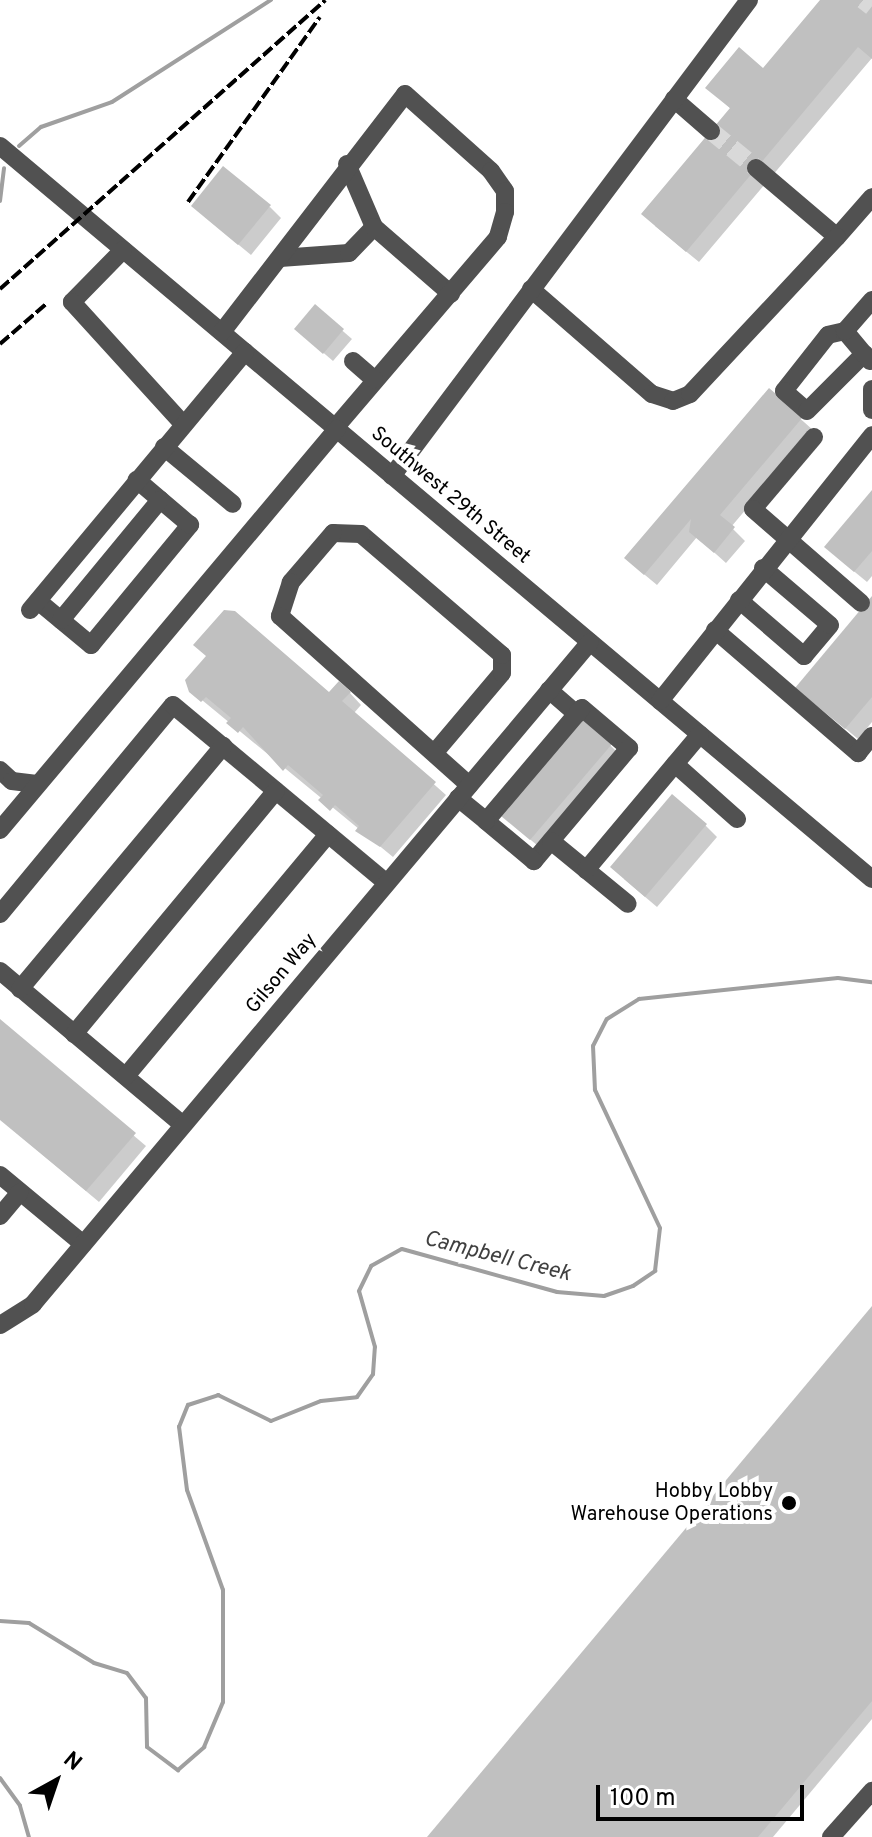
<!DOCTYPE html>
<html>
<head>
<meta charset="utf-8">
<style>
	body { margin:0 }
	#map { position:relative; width:872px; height:1837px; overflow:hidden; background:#fff; font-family:Overpass,sans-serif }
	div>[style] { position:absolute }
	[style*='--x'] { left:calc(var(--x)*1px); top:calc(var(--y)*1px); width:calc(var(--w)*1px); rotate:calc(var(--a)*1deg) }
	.shadow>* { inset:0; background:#0003 }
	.stream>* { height:4px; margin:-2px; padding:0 2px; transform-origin:2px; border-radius:2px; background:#9f9f9f }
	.building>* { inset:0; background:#c0c0c0 }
	.minor-tunnel>* { height:18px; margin-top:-9px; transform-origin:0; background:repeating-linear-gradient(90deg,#d9d9d9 0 18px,transparent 0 27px) }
	.minor>* { height:18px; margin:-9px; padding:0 9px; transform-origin:9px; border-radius:9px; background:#515151 }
	.rail>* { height:4px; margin-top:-2px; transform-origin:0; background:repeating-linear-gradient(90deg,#000 0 12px,transparent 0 16px) }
	.dots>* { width:22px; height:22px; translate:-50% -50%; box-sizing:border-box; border:4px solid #fff; border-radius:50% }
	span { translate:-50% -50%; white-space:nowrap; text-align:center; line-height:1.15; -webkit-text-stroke:8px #fff; paint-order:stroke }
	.street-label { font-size:20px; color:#000 }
	.poi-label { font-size:20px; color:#000 }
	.right { translate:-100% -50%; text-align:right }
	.water-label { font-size:22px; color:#404040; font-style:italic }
	.north { position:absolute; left:16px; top:1741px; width:80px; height:80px; -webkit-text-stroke:6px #fff; paint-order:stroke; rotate:40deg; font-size:22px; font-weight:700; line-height:32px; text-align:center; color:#000 }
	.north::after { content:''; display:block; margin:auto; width:28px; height:36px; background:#000; clip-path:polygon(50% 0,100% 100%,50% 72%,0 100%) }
	.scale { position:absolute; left:596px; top:1785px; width:208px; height:36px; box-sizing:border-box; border:4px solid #000; border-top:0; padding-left:10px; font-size:24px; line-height:28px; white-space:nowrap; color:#000; -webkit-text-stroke:6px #fff; paint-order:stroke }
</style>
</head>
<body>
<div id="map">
	<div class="shadow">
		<i style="clip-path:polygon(823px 0,872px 0,872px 58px,699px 262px,655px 226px,731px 109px,720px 99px,764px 71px)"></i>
		<i style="clip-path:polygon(270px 207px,281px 218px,251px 255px,205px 217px)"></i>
		<i style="clip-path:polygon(315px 307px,352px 339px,333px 361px,305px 337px)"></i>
		<i style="clip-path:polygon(769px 391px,813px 430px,731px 527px,745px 541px,726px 563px,697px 537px,657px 585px,639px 570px)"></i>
		<i style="clip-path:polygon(872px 493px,872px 576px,867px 582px,839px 559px)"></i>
		<i style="clip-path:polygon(872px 599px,872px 722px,858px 739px,810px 699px)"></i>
		<i style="clip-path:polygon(191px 691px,350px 693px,361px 705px,354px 713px,446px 795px,393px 857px)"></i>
		<i style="clip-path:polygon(610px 745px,622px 757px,543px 850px,515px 827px)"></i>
		<i style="clip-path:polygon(705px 825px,717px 837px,657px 907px,624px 879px)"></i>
		<i style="clip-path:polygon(0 1022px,146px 1146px,99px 1202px,0 1119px)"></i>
		<i style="clip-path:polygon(872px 1309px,872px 1719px,773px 1837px,430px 1837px)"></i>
	</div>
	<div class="stream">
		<i style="--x:19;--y:146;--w:29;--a:-41"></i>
		<i style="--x:41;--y:127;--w:75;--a:-19.4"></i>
		<i style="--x:112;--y:102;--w:189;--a:-32.7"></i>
		<i style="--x:0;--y:201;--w:33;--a:-83"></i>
		<i style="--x:0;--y:1621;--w:29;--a:4"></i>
		<i style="--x:29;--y:1623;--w:76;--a:31.6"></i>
		<i style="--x:94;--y:1663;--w:34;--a:17"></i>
		<i style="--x:127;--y:1673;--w:31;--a:53"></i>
		<i style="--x:146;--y:1698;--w:49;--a:88.8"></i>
		<i style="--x:147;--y:1747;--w:39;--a:37"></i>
		<i style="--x:178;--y:1770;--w:35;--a:-41"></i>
		<i style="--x:204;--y:1747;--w:49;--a:-67.1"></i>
		<i style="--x:223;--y:1702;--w:112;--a:-90"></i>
		<i style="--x:223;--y:1590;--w:106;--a:-109.8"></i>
		<i style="--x:187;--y:1490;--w:64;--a:-97.2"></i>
		<i style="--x:179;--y:1427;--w:24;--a:-68"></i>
		<i style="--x:188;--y:1405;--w:32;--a:-18"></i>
		<i style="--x:218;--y:1395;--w:59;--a:26.1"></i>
		<i style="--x:271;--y:1421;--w:54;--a:-21.8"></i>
		<i style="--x:321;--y:1401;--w:36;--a:-6"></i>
		<i style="--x:357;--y:1397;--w:28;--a:-55"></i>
		<i style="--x:373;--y:1374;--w:27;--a:-86"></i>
		<i style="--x:375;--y:1347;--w:58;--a:-105.9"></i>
		<i style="--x:359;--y:1291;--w:28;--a:-64"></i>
		<i style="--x:371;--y:1266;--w:35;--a:-29"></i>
		<i style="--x:402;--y:1249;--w:161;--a:15.5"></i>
		<i style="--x:557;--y:1292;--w:47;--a:4.9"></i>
		<i style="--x:604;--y:1296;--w:31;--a:-19"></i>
		<i style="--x:633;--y:1286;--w:27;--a:-34"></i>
		<i style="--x:655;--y:1271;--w:43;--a:-83.4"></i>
		<i style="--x:660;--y:1228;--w:153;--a:-115.2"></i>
		<i style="--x:595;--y:1090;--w:44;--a:-92.6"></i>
		<i style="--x:593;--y:1046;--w:30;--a:-63"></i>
		<i style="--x:607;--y:1019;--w:38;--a:-32"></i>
		<i style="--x:639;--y:999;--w:200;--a:-6"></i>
		<i style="--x:838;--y:978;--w:34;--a:7"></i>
		<i style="--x:0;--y:1778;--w:34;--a:54"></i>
		<i style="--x:20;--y:1806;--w:32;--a:74"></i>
	</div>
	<div class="building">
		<i style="clip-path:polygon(820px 0,872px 0,872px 59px,858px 47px,686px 252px,641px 214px,730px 108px,705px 88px,739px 47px,763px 68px)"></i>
		<i style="clip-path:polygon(223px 166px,271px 205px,238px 245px,191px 206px)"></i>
		<i style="clip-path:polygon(315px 304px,344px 329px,323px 354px,294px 329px)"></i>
		<i style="clip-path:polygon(769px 388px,803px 417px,720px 515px,735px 527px,714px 553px,689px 532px,691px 519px,644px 575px,624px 558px)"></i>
		<i style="clip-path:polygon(872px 490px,872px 551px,854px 572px,824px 547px)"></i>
		<i style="clip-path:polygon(872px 596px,872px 697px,845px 729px,795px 688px)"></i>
		<i style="clip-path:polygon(224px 610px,235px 611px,329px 692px,339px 681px,351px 692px,342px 701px,436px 782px,380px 847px,355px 831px,359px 826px,335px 805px,330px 811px,318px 800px,323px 795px,288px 765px,283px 771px,243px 727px,238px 733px,226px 723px,231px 718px,206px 697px,201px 702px,189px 692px,185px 680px,206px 656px,193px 645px)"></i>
		<i style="clip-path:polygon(583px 719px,612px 744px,530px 840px,501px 816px)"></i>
		<i style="clip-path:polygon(672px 794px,707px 824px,645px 897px,610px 867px)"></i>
		<i style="clip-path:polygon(0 1019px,136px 1133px,86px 1191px,0 1120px)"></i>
		<i style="clip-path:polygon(872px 1306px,872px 1701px,758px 1837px,427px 1837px)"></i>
	</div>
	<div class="minor-tunnel">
		<i style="--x:863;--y:0;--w:11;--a:38"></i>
		<i style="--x:711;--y:131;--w:58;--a:39.4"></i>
	</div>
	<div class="minor">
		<i style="--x:674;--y:99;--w:49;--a:40.9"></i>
		<i style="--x:0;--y:146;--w:1139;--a:40.05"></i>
		<i style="--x:347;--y:164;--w:69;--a:66.8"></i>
		<i style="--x:756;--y:168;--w:106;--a:40.4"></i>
		<i style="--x:837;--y:237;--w:53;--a:-48.8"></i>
		<i style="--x:123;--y:250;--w:73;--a:134.4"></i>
		<i style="--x:72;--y:302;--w:165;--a:47.7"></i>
		<i style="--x:280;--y:258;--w:69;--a:-4.1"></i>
		<i style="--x:349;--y:253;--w:36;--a:-46"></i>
		<i style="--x:374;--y:227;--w:102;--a:41"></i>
		<i style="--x:531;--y:289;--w:160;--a:41"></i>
		<i style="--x:652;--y:394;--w:22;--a:18"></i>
		<i style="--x:673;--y:401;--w:18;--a:-22"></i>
		<i style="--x:690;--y:394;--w:215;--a:-46.9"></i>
		<i style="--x:845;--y:331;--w:17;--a:167"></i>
		<i style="--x:828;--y:335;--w:71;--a:128.2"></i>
		<i style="--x:784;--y:391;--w:30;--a:41"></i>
		<i style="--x:807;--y:411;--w:81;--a:-45"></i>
		<i style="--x:222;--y:332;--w:300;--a:-52.4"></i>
		<i style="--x:405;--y:94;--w:115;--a:41.8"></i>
		<i style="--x:491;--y:171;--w:24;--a:55"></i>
		<i style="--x:505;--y:191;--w:21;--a:90"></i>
		<i style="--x:505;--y:212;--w:26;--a:106"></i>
		<i style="--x:498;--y:237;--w:251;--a:130.5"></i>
		<i style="--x:353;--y:361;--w:28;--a:41"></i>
		<i style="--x:870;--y:361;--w:39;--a:-130"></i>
		<i style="--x:845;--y:331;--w:41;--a:-48.9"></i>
		<i style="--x:872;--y:389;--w:21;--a:90"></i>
		<i style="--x:814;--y:437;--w:94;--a:130.3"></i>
		<i style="--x:753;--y:509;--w:143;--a:41"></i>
		<i style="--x:164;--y:447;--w:89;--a:39.6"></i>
		<i style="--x:392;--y:476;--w:595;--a:-53.13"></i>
		<i style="--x:739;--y:600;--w:86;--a:40.7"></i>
		<i style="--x:804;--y:656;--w:40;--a:-50"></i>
		<i style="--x:830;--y:625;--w:88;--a:-139.6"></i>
		<i style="--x:38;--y:601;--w:69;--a:39.7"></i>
		<i style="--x:91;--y:645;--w:156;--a:-50.5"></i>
		<i style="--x:190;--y:525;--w:70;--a:-139.7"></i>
		<i style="--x:30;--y:610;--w:336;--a:-50.2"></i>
		<i style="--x:61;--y:620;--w:156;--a:-50.5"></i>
		<i style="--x:715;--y:630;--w:189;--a:40.7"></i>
		<i style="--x:858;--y:753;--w:22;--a:-51"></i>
		<i style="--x:549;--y:690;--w:37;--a:41"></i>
		<i style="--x:660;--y:701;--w:340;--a:-51.4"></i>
		<i style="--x:582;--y:708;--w:62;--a:40.4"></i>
		<i style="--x:629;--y:748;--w:148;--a:130.1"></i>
		<i style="--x:534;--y:861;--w:62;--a:-140.2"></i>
		<i style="--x:486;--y:821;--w:148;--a:-49.7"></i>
		<i style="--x:436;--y:751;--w:102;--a:-49.8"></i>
		<i style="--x:502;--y:673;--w:18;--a:-90"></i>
		<i style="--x:502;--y:655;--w:186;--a:-139.4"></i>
		<i style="--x:361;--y:534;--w:28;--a:-178"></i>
		<i style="--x:333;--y:533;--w:65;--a:130.6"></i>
		<i style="--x:291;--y:582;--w:36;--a:108"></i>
		<i style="--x:280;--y:616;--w:254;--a:41.8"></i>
		<i style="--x:675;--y:764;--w:83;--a:41.6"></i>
		<i style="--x:0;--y:770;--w:16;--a:43"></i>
		<i style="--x:12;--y:781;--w:25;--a:7"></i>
		<i style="--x:458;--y:798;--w:36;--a:39"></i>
		<i style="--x:0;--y:830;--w:524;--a:-49.96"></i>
		<i style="--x:551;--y:841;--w:99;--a:39.3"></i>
		<i style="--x:586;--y:870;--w:177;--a:-50"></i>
		<i style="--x:0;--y:914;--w:271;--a:-50.4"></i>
		<i style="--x:173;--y:705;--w:278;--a:39.8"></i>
		<i style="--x:0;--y:971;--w:239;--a:40.1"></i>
		<i style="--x:20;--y:989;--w:317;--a:-50.1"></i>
		<i style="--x:74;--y:1034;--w:316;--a:-50.3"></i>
		<i style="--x:126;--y:1076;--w:315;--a:-50.1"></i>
		<i style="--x:0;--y:1175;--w:108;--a:39.7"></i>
		<i style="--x:0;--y:1216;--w:31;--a:-50"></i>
		<i style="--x:0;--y:1325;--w:39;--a:-32"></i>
		<i style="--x:33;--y:1304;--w:865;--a:-49.92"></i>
		<i style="--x:831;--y:1837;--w:62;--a:-48.3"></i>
	</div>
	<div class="rail">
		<i style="--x:188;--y:202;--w:227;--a:-54.5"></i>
		<i style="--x:0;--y:289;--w:435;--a:-41.6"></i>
		<i style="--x:0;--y:344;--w:61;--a:-41"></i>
	</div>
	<div class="dots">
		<i style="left:789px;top:1503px;background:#000"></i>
	</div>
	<div class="street-label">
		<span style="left:450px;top:496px;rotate:40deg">Southwest 29th Street</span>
		<span style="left:282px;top:974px;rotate:-50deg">Gilson Way</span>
	</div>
	<div class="poi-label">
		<span class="right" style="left:773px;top:1504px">Hobby Lobby<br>Warehouse Operations</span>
	</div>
	<div class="water-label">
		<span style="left:497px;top:1257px;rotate:14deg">Campbell Creek</span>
	</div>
	<div class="north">N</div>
	<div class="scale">100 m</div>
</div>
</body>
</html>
